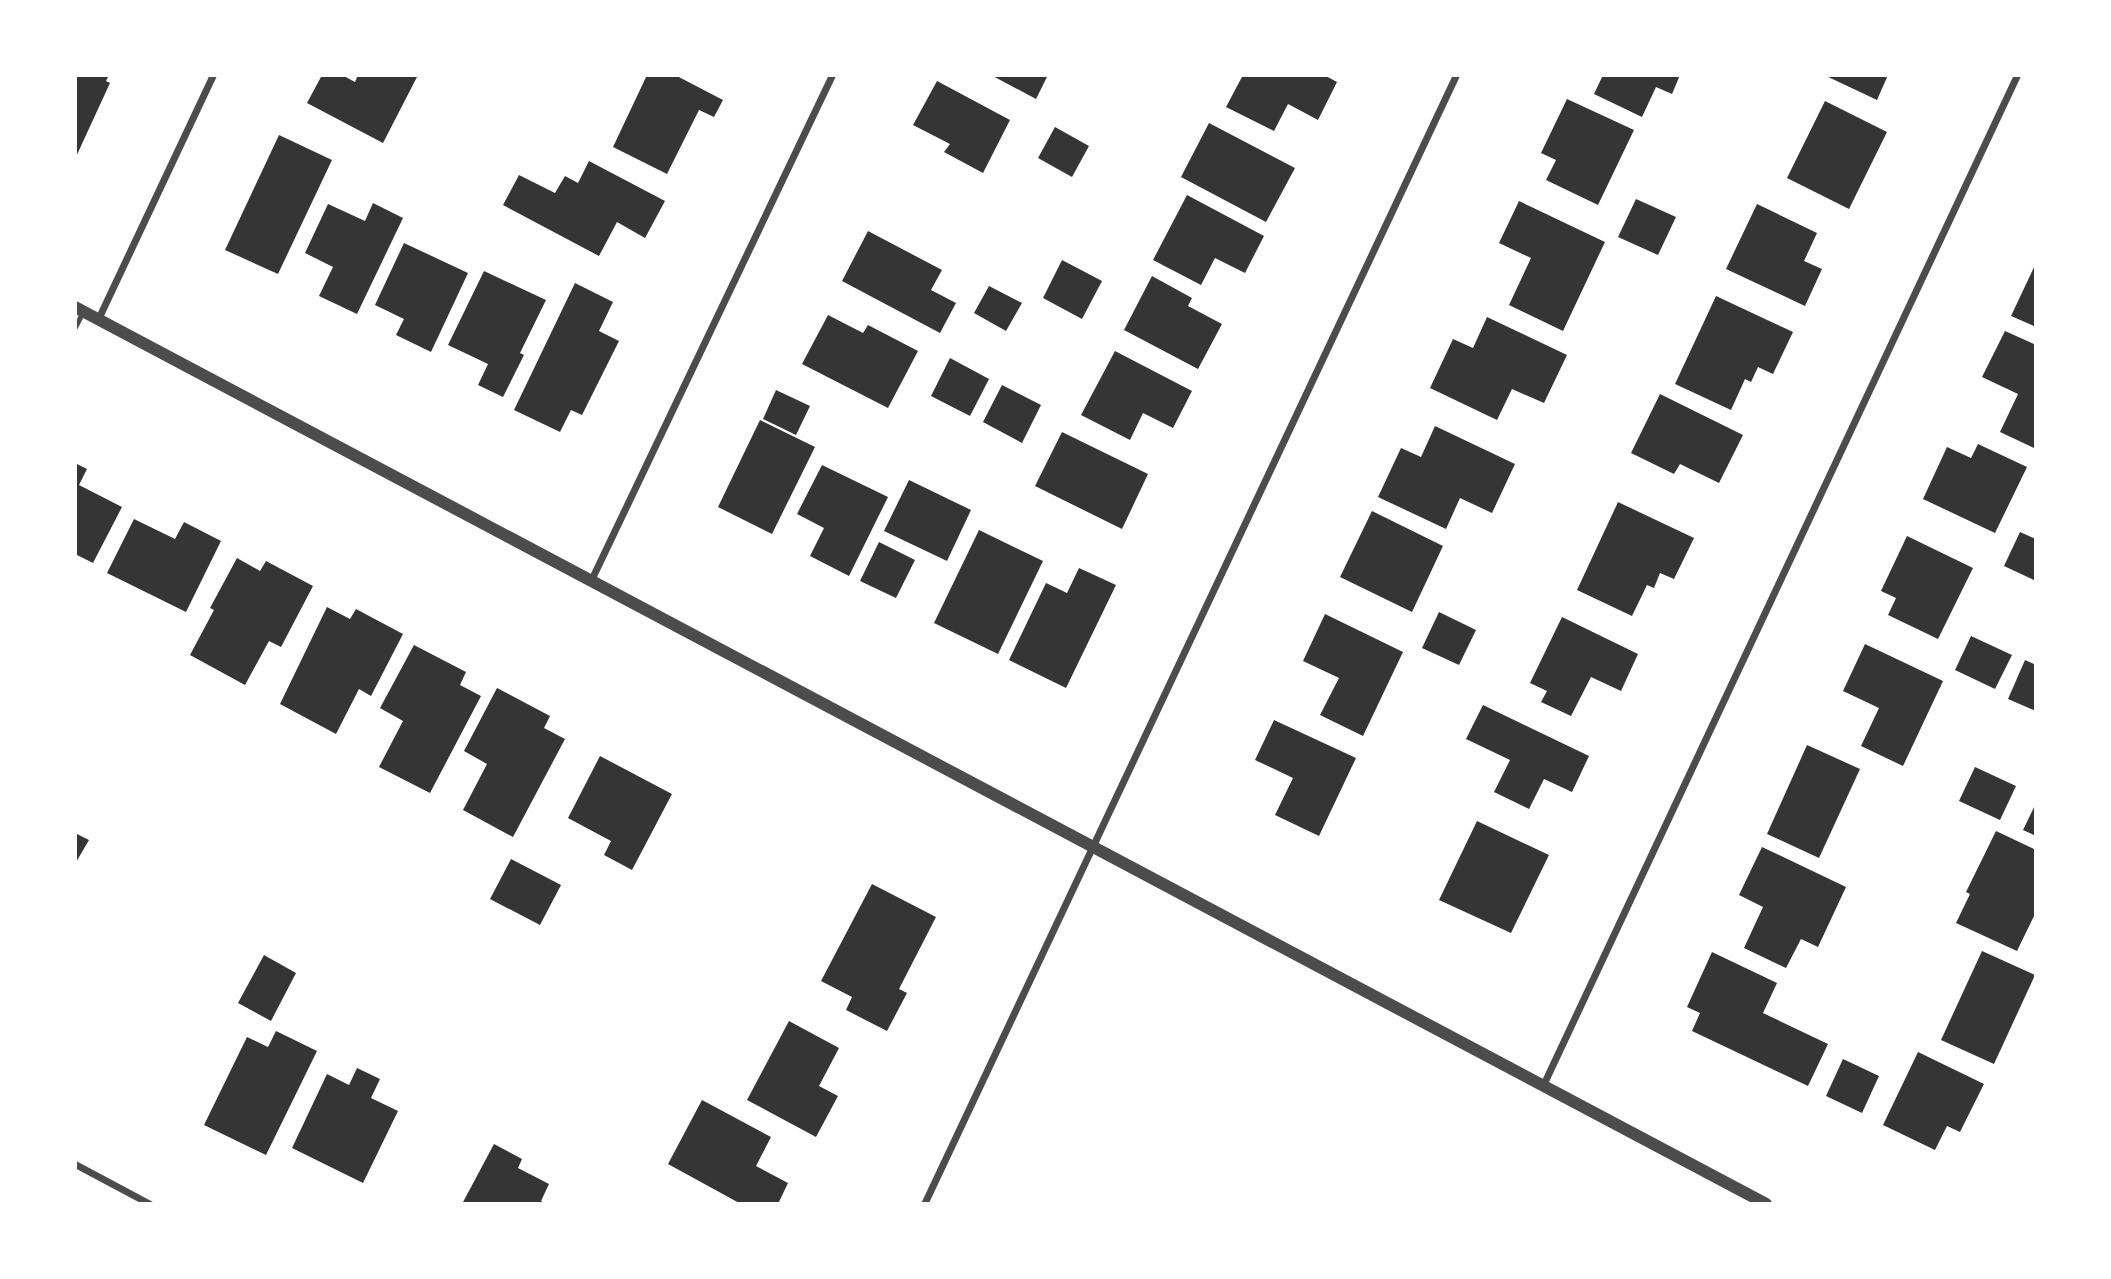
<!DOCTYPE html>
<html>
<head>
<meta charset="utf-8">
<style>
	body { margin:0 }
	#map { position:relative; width:2111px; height:1279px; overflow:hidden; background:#fff; font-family:Barlow,sans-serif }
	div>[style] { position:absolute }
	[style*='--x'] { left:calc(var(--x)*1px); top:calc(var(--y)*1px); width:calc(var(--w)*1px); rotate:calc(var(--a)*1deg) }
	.building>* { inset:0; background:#353535 }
	.service>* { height:5px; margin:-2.5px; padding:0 2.5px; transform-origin:2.5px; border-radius:2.5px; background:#4c4c4c }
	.minor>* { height:7px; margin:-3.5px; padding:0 3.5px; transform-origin:3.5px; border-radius:3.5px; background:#4c4c4c }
	.tertiary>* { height:12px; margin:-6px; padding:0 6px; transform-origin:6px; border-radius:6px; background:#4c4c4c }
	span { translate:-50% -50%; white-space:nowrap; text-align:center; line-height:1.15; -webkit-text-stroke:5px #fff; paint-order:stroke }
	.frame { position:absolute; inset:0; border:77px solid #fff; pointer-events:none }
</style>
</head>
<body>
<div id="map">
	<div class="building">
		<i style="clip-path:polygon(75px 75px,109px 75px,106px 81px,110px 83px,75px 159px)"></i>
		<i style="clip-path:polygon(322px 75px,342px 75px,355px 82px,358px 75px,417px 77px,383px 143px,307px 103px)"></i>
		<i style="clip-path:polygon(647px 75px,675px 75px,723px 100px,714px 117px,699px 110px,667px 174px,613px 147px)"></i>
		<i style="clip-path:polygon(991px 75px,1048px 75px,1036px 99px)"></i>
		<i style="clip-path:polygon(1243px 75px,1324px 75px,1337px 82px,1318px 120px,1288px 104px,1274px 131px,1226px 107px)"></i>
		<i style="clip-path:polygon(1603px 75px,1680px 75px,1672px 94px,1656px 87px,1642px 117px,1594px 94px)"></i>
		<i style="clip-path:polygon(1824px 75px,1888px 75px,1877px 100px)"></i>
		<i style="clip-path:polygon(937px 81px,1010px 120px,983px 173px,944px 152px,950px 144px,913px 125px)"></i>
		<i style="clip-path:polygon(1567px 99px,1634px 130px,1598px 205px,1546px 180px,1556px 160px,1541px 153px)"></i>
		<i style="clip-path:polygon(1825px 101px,1887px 132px,1849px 209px,1787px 178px)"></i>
		<i style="clip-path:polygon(1209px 123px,1295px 168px,1266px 222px,1181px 177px)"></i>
		<i style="clip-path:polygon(1055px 127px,1089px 146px,1072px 177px,1038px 158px)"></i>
		<i style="clip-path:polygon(279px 135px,332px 160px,278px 274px,225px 250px)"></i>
		<i style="clip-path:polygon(589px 161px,665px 201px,645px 238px,617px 222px,599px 256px,503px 205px,519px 175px,555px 193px,565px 176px,578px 183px)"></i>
		<i style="clip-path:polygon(1187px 195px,1264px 236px,1245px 273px,1215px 258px,1201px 285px,1153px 260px)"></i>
		<i style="clip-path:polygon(1636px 199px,1676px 217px,1658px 255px,1618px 237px)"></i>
		<i style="clip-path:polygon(1519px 201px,1605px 242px,1563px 331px,1509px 305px,1531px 258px,1499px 243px)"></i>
		<i style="clip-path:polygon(373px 203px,403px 218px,357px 314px,319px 296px,333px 267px,305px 253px,328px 204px,365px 221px)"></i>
		<i style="clip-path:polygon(1757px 204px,1817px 233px,1804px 261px,1822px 269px,1805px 306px,1726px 269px)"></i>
		<i style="clip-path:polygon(868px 231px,942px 270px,931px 290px,956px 303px,940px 333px,842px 281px)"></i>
		<i style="clip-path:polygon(404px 243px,468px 273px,431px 352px,396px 335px,404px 319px,375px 305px)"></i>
		<i style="clip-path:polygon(1062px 260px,1102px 281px,1082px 319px,1043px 298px)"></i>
		<i style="clip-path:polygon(2036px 263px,2036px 327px,2011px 316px)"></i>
		<i style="clip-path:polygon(484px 271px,546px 300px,520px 353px,524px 355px,503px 397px,478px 385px,488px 364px,448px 345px)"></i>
		<i style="clip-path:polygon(1152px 276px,1192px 298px,1188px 306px,1222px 324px,1198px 369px,1124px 330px)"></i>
		<i style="clip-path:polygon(575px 283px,613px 302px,599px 331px,619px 341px,582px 415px,571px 410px,560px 432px,514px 410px)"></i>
		<i style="clip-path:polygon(989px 286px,1022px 303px,1006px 331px,974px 313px)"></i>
		<i style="clip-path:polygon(1716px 296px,1793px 332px,1773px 374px,1758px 367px,1751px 382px,1745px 379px,1731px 410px,1675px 384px)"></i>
		<i style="clip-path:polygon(828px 315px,863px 333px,868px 325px,918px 351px,888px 408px,802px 364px)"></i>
		<i style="clip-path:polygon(1487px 317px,1567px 355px,1544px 403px,1512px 389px,1497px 420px,1430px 388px,1453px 339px,1473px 348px)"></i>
		<i style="clip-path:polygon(2005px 331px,2036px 345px,2036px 449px,2000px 432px,2018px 394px,1982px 377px)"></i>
		<i style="clip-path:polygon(1115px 351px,1192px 391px,1173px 428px,1143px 413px,1130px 440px,1081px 415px)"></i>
		<i style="clip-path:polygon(950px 358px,989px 379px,970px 416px,931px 396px)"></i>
		<i style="clip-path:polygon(1002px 385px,1041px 405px,1022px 443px,983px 422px)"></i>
		<i style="clip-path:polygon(776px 390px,810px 406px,796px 435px,763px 419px)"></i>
		<i style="clip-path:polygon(1660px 394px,1743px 435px,1719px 483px,1680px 464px,1674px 474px,1631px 453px)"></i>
		<i style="clip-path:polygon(760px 420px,815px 447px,772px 534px,718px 507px)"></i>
		<i style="clip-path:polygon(1435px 426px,1515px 464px,1492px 513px,1460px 498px,1446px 529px,1378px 497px,1401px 448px,1421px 457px)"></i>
		<i style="clip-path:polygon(1062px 432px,1148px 474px,1122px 529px,1035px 486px)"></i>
		<i style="clip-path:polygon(1978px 444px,2027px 467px,1995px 533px,1923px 499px,1947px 447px,1971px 458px)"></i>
		<i style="clip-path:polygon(75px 463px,87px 469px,79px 485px,122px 507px,93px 563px,75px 554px)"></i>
		<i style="clip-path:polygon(822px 465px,888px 497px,849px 576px,810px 556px,824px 528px,797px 514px)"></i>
		<i style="clip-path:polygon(909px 480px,971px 510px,947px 561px,884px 531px)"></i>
		<i style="clip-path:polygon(1618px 502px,1694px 538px,1674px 579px,1660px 573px,1654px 588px,1647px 585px,1632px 616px,1577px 590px)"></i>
		<i style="clip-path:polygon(1372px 511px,1443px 546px,1412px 612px,1340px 577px)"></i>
		<i style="clip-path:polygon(134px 519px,175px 539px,184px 522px,221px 541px,186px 612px,107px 573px)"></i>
		<i style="clip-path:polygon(979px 530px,1043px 561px,998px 654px,934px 623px)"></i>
		<i style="clip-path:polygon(2020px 532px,2036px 539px,2036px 581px,2004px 566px)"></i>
		<i style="clip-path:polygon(1907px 536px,1973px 568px,1938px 639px,1888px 615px,1896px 598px,1881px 591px)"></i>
		<i style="clip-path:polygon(879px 542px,915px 560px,896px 598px,860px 581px)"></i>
		<i style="clip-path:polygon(237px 558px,260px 571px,266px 561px,313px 586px,281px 647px,269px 641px,245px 685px,190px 655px,214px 610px,210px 608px)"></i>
		<i style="clip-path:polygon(1079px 568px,1116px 585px,1066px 688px,1009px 660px,1046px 583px,1067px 593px)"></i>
		<i style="clip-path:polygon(327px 607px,350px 619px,356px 609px,403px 634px,371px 696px,359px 689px,336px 734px,280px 704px)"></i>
		<i style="clip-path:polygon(1439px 612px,1476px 630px,1459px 665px,1422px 648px)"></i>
		<i style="clip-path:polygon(1325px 614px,1403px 652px,1363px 736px,1320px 715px,1339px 678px,1303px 661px)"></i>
		<i style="clip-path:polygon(1562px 617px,1638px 654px,1621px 691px,1591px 677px,1571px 716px,1541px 702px,1547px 691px,1530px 683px)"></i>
		<i style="clip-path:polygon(1971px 636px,2012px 655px,1995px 689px,1955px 670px)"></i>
		<i style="clip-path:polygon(1865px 644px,1943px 681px,1903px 766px,1861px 746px,1879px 708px,1843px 691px)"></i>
		<i style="clip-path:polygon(414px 645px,466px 672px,460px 685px,481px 696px,430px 793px,379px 767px,403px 721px,380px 708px)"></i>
		<i style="clip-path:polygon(2025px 660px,2036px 665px,2036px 711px,2008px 699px)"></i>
		<i style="clip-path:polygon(497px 688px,550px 716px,544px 728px,565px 739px,513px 837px,463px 810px,487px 764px,464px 751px)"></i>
		<i style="clip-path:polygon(1483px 705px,1589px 756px,1572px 792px,1544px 779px,1529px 809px,1494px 792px,1510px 760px,1466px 739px)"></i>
		<i style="clip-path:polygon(1274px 720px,1356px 758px,1319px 836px,1275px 815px,1293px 778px,1255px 760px)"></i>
		<i style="clip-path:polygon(1807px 745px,1860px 769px,1819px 858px,1767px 834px)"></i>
		<i style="clip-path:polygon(600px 756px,672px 794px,632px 870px,604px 855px,611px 841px,568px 818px)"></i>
		<i style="clip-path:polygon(1975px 767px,2016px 786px,2000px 820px,1959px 801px)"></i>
		<i style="clip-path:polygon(2036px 803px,2036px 836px,2023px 830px)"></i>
		<i style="clip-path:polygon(1477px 821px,1549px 855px,1511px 933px,1439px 900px)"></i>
		<i style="clip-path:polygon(1996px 831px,2036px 850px,2036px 912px,2017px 951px,1956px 923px,1970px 894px,1966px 892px)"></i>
		<i style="clip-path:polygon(75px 833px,89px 840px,75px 864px)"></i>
		<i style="clip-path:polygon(1762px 847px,1846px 887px,1818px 947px,1801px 939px,1786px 968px,1744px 948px,1763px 907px,1739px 895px)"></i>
		<i style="clip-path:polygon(511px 859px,561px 885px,540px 925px,490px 899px)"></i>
		<i style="clip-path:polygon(872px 884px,936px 917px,899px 989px,907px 993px,887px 1031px,846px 1010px,852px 997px,821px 981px)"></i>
		<i style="clip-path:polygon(1982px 951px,2035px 975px,1994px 1064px,1941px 1040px)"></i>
		<i style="clip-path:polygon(1712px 952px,1777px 983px,1763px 1013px,1828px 1044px,1808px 1086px,1692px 1031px,1700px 1013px,1687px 1007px)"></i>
		<i style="clip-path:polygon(264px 955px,296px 973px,271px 1021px,238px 1003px)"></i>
		<i style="clip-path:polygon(789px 1021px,839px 1048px,819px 1086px,838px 1096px,816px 1137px,747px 1100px)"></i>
		<i style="clip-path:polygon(276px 1031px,317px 1051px,266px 1155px,204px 1125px,247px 1037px,268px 1047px)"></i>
		<i style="clip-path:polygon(1918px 1052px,1984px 1084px,1960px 1132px,1947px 1126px,1935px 1150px,1883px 1125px)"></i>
		<i style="clip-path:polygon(1843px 1059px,1879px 1076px,1862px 1113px,1826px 1096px)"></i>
		<i style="clip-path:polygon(357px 1068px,380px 1079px,371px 1098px,398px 1111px,363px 1183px,292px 1148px,327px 1074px,349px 1085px)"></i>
		<i style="clip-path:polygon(702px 1100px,771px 1137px,756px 1166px,788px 1183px,778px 1204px,741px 1204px,668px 1164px)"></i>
		<i style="clip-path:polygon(494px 1144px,522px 1159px,518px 1168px,549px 1184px,541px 1201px,546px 1204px,462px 1204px)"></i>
	</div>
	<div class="service">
		<i style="--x:75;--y:327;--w:18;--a:-63"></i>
	</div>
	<div class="minor">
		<i style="--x:98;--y:319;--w:270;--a:-64.8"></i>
		<i style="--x:591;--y:580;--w:560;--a:-64.49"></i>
		<i style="--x:1543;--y:1085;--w:1116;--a:-64.86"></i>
		<i style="--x:75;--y:1164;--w:85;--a:28.1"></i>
		<i style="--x:924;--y:1204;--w:1248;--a:-64.77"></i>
	</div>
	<div class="tertiary">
		<i style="--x:75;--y:307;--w:1914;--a:27.94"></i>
	</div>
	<div class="frame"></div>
</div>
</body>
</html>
